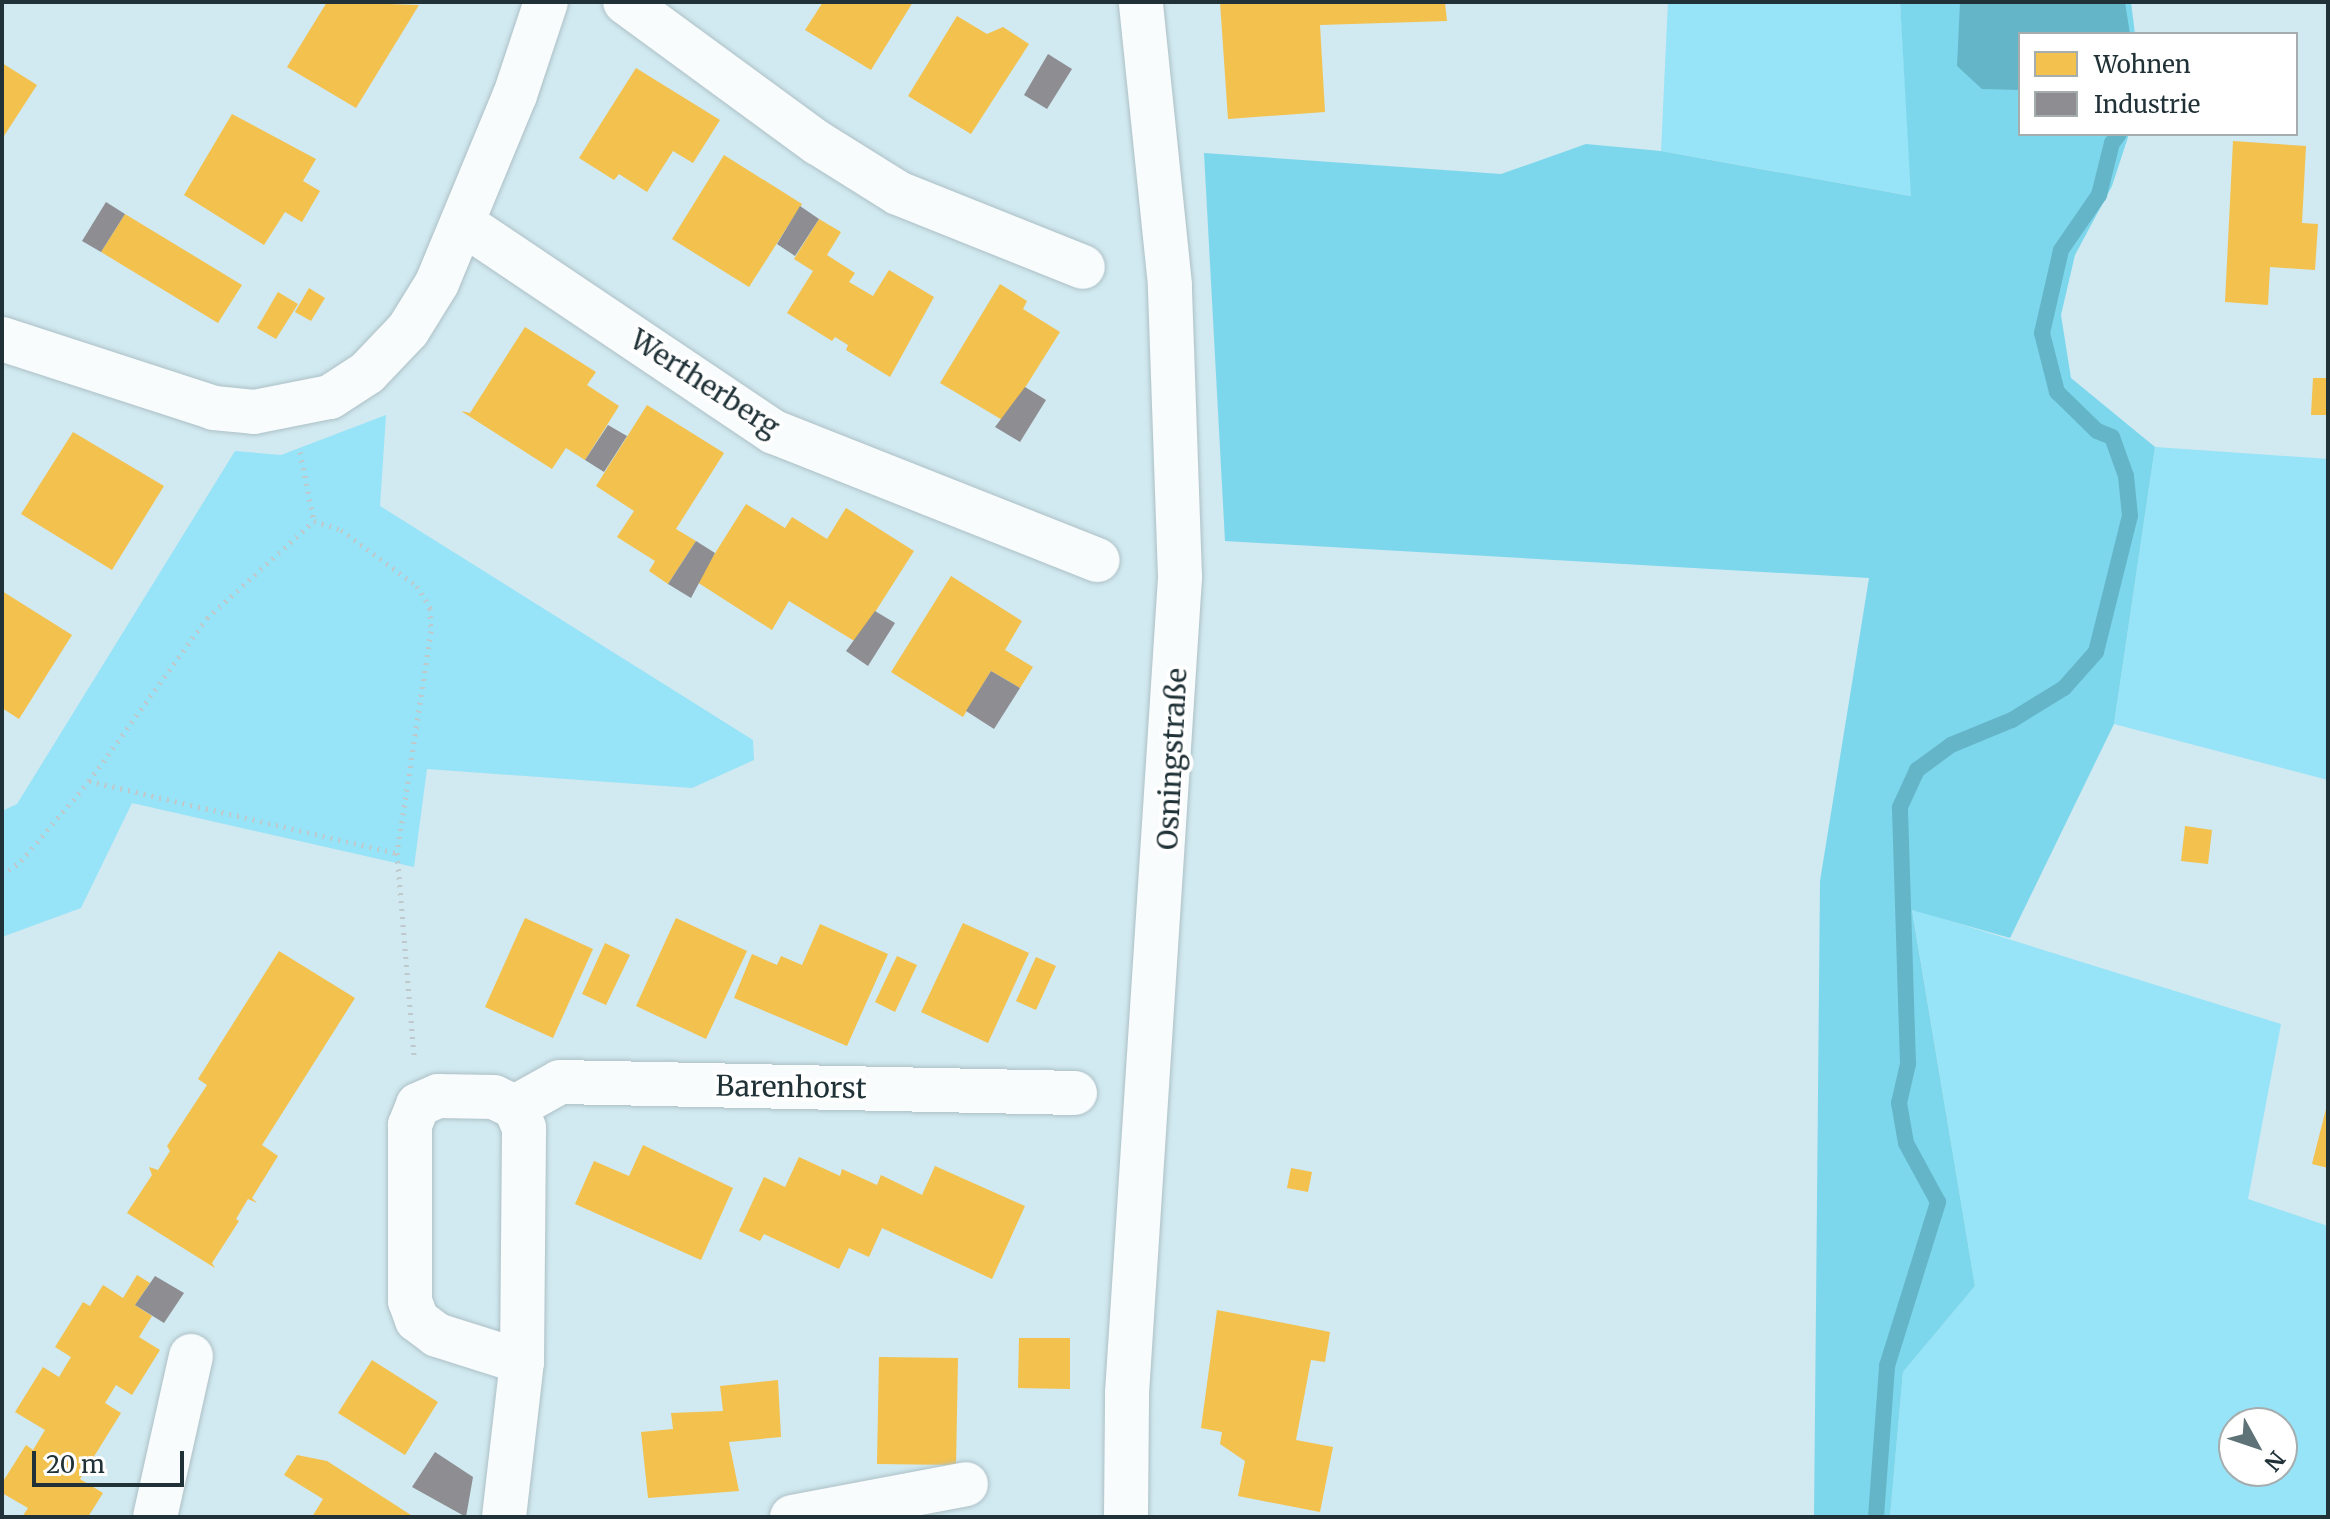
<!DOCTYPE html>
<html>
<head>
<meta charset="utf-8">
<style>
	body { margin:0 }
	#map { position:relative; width:2330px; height:1519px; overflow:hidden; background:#d1e9f0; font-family:Merriweather,serif }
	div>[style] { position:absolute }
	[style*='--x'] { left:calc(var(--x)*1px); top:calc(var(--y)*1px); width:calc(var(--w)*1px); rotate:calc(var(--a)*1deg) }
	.green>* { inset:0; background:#97e3f7 }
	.forest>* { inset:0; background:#7dd7ec }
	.water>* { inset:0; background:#65b5c9 }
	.homes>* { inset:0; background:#f2c14e }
	.industry>* { inset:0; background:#8d8d92 }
	.stream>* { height:16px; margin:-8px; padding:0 8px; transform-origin:8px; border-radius:8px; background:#65b5c9 }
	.path>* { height:5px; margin-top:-2.5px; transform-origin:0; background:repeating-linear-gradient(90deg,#bfc8cb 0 2px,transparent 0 8px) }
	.roads { filter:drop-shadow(0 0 2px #adc0c6) drop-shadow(0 0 2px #adc0c6) }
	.minor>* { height:44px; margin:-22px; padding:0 22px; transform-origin:22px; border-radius:22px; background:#f8fcfd }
	.tertiary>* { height:44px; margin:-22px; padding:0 22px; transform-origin:22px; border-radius:22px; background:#f8fcfd }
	span { translate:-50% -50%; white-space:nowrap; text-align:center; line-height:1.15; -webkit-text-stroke:8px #fff; paint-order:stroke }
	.street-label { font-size:28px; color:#203237 }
	.frame { position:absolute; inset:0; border:4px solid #203237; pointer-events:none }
	.legend { position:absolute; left:2018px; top:32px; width:280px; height:104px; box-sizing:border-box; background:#fff; border:2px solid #a6adaf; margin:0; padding:10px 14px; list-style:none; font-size:24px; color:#203237 }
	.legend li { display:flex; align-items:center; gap:16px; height:40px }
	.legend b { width:40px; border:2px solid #a6adaf }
	.north { position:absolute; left:2218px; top:1407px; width:80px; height:80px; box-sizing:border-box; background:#fff; border:2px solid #a6adaf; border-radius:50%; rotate:130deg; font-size:22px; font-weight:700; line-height:32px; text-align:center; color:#203237 }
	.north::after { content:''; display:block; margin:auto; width:28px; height:36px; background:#5e7278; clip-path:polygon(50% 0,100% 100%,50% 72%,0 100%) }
	.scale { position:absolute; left:32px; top:1451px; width:152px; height:36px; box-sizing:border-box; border:4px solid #203237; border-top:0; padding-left:10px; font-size:24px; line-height:28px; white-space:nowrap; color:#203237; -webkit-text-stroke:6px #fff; paint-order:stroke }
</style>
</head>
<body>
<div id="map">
	<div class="green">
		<i style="clip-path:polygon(1668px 2px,1900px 2px,1912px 196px,1661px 151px)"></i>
		<i style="clip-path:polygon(386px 415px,380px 506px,753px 740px,754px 760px,692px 788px,427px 769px,414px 867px,132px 803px,81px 908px,2px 937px,2px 811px,17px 804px,235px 451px,281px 455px)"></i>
		<i style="clip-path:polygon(2155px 447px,2328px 459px,2328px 780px,2114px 724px)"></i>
		<i style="clip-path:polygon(evenodd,1912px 909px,2281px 1024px,2248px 1199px,2328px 1226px,2328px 1517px,1890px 1517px,1903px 1372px,1975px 1286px,1912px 909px,2234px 1423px,2282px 1423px,2282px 1471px,2234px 1471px,2234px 1423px)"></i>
	</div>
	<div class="forest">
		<i style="clip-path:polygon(1900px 2px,2131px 2px,2135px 34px,2020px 34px,2020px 134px,2129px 134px,2112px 186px,2075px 255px,2061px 315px,2071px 378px,2155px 447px,2114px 724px,2010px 938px,1912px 910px,1975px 1286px,1903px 1372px,1890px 1517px,1814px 1517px,1820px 881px,1869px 578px,1225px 541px,1204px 153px,1501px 174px,1586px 144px,1661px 151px,1911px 196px)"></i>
	</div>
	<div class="water">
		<i style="clip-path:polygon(1960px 2px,2125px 2px,2130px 34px,2020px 34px,2020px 90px,1982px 89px,1957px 66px)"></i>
	</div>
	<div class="homes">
		<i style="clip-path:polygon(327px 2px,419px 5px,356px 108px,287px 67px)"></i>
		<i style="clip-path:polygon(823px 2px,913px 2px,871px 70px,805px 30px)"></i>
		<i style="clip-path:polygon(1220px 2px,1445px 2px,1447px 21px,1320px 25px,1325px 112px,1228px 119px)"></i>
		<i style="clip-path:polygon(957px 16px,987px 34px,1003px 27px,1029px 44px,971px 134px,908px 96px)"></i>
		<i style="clip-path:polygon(2px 63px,37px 85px,2px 139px)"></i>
		<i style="clip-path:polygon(636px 68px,720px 120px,693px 163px,673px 151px,647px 192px,619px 174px,614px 180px,579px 158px)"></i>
		<i style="clip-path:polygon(232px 114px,316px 159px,303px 181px,320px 191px,302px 222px,285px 212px,264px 245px,184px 195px)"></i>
		<i style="clip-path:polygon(2233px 141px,2306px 146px,2302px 223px,2318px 224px,2315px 270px,2270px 267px,2268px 305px,2225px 302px)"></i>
		<i style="clip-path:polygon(724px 155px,802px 204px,749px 287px,672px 239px)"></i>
		<i style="clip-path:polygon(125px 214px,242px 285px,218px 323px,101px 252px)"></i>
		<i style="clip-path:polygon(819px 219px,841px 232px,827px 255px,855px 273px,849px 282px,873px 296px,889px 270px,934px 297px,890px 377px,846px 350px,848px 345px,835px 337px,832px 341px,787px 313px,813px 271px,794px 259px)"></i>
		<i style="clip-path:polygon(1000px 284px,1027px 301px,1023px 309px,1060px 332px,1004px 421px,940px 383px)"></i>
		<i style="clip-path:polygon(309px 288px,325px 298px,311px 321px,295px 312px)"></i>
		<i style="clip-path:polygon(278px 292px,298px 304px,276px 339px,257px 328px)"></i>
		<i style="clip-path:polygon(525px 327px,596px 372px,587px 385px,619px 406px,585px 460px,566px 448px,552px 469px,461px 411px,470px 413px)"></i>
		<i style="clip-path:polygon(2313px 378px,2328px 378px,2328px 415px,2311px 415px)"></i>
		<i style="clip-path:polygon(647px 405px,724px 453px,676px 529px,696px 541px,668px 584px,649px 571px,655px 561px,617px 537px,634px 511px,596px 486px)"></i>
		<i style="clip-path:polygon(73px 432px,164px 486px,112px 570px,21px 514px)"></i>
		<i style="clip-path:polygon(746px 504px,785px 528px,792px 517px,827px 539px,846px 508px,914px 551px,856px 642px,789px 601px,772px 630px,697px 582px)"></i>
		<i style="clip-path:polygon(951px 576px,1022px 621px,1005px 650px,1033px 667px,1020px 688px,991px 671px,963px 717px,891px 672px)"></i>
		<i style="clip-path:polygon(2px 591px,72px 635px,19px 719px,2px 708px)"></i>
		<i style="clip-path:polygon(2185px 826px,2212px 830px,2208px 864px,2181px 861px)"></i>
		<i style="clip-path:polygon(525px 918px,593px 949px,553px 1038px,485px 1007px)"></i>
		<i style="clip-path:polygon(676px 918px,747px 951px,706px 1039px,636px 1006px)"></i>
		<i style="clip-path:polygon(963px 923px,1029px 953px,988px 1043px,921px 1012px)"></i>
		<i style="clip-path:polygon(820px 924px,888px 954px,847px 1046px,734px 998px,752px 954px,777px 965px,781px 956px,802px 965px)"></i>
		<i style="clip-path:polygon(605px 943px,630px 955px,606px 1005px,582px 994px)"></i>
		<i style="clip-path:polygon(279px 951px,355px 998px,262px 1145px,278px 1156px,252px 1198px,257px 1203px,248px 1199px,236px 1219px,239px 1221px,212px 1263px,215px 1268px,127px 1213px,152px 1175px,149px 1167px,158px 1170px,170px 1151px,167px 1146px,207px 1085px,198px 1079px)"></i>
		<i style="clip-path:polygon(897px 956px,917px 965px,895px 1012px,875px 1002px)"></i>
		<i style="clip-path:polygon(1036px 957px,1056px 966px,1036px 1010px,1016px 1001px)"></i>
		<i style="clip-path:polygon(2327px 1105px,2328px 1105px,2328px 1168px,2312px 1164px)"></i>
		<i style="clip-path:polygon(643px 1145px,733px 1188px,701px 1260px,575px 1204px,594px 1161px,629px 1176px)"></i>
		<i style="clip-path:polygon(799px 1157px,840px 1176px,842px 1169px,877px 1185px,881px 1175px,922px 1195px,935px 1166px,1025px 1206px,992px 1279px,882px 1228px,869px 1257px,849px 1248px,839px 1269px,764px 1234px,760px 1241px,739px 1231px,764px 1177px,785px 1187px)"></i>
		<i style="clip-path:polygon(1291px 1168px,1312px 1172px,1308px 1192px,1287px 1188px)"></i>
		<i style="clip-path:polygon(137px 1275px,150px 1283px,135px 1305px,152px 1316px,139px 1337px,160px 1350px,132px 1395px,116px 1385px,105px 1403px,121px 1413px,80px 1479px,103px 1493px,88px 1517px,22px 1517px,28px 1508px,2px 1493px,2px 1483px,26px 1445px,33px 1450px,45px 1430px,15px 1412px,43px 1367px,59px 1377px,71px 1357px,55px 1347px,83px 1302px,90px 1306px,103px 1285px,123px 1298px)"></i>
		<i style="clip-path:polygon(1217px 1310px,1330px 1332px,1325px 1362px,1311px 1360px,1296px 1440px,1333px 1447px,1320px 1512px,1238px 1496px,1245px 1461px,1220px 1444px,1222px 1432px,1201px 1428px)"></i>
		<i style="clip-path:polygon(1019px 1338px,1070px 1338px,1070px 1389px,1018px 1388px)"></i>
		<i style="clip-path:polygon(879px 1357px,958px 1358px,956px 1465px,877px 1464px)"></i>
		<i style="clip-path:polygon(372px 1360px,438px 1402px,405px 1455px,338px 1413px)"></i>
		<i style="clip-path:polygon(778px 1380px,781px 1437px,729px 1442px,739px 1491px,648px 1498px,641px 1432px,673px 1429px,671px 1413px,723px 1411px,720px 1386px)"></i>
		<i style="clip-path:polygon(297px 1455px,327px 1461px,414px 1517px,312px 1517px,323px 1499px,284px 1475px)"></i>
	</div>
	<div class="industry">
		<i style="clip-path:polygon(1048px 54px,1072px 69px,1047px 109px,1024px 95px)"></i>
		<i style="clip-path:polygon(106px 202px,125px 214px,101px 252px,82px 241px)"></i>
		<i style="clip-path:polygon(800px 206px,819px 219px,795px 256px,777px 244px)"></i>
		<i style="clip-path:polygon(1025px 387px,1046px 400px,1020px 442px,995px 427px)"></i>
		<i style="clip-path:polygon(608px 425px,627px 436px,604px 472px,585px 460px)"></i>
		<i style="clip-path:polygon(696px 541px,715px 553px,691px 598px,668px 584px)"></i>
		<i style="clip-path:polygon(875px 611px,895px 623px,868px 666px,846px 651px)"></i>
		<i style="clip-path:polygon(991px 671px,1020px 688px,994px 729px,966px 711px)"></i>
		<i style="clip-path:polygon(155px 1276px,184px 1293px,164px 1323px,135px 1305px)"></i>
		<i style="clip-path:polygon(435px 1452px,473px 1477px,466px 1517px,412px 1487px)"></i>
	</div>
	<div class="stream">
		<i style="--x:1876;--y:1517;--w:151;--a:-85.8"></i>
		<i style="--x:1887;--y:1366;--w:172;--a:-72.7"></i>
		<i style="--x:1938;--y:1202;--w:67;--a:-118.5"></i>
		<i style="--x:1906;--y:1143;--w:41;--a:-99.9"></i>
		<i style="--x:1899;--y:1103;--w:40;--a:-77"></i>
		<i style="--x:1908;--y:1064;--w:257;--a:-91.8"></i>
		<i style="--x:1900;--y:807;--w:41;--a:-65.3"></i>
		<i style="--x:1917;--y:770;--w:42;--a:-36.3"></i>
		<i style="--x:1951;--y:745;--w:66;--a:-22.3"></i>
		<i style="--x:2012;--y:720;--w:61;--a:-31.6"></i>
		<i style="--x:2064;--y:688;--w:48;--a:-48.4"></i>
		<i style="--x:2096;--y:652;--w:140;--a:-76"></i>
		<i style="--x:2130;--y:516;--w:40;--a:-95.7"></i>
		<i style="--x:2126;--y:476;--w:41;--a:-109.7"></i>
		<i style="--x:2112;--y:437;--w:16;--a:-158"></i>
		<i style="--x:2097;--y:431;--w:56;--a:-135.7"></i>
		<i style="--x:2057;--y:392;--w:61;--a:-104.3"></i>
		<i style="--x:2042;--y:333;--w:85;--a:-77.1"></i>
		<i style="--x:2061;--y:250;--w:67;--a:-55.4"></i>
		<i style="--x:2099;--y:195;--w:54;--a:-76"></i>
		<i style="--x:2112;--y:143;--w:11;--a:-52"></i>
	</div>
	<div class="path">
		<i style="--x:300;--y:452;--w:70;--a:78.5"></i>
		<i style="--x:89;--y:781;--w:201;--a:-54.1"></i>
		<i style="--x:207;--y:618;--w:144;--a:-42.2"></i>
		<i style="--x:314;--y:521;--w:28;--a:18"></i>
		<i style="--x:341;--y:530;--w:94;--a:36.4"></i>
		<i style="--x:417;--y:586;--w:26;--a:59"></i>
		<i style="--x:430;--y:608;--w:23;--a:88"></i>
		<i style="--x:431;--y:631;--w:225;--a:98.7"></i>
		<i style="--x:2;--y:875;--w:24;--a:-36"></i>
		<i style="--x:21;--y:861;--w:105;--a:-49.6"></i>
		<i style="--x:89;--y:781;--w:316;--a:13.2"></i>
		<i style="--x:397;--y:853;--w:204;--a:85.2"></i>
	</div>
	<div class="roads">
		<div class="minor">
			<i style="--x:625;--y:2;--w:239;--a:36.2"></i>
			<i style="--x:818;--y:143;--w:94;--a:32"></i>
			<i style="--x:898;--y:193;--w:199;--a:21.8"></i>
			<i style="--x:464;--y:224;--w:373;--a:33.9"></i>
			<i style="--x:774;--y:432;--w:348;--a:21.6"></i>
			<i style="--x:2;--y:339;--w:223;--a:18"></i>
			<i style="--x:214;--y:408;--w:40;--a:5.7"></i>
			<i style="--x:254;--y:412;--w:77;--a:-11.2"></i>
			<i style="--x:330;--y:397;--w:44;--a:-33"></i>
			<i style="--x:367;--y:373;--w:59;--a:-46.4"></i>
			<i style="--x:408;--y:330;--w:55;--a:-58.3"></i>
			<i style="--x:437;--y:283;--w:204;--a:-67.5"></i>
			<i style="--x:515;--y:95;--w:98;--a:-71.6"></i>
			<i style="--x:515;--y:1107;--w:51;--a:-29.1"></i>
			<i style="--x:560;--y:1082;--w:515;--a:1.22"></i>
			<i style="--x:155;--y:1517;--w:165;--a:-77.4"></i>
			<i style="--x:504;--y:1517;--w:156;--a:-83.4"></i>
			<i style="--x:522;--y:1362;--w:234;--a:-89.5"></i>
			<i style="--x:524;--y:1128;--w:23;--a:-113"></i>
			<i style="--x:515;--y:1107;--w:23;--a:-155"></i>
			<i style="--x:494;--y:1097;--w:56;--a:-179"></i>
			<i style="--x:438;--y:1096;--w:22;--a:156"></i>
			<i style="--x:418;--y:1105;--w:22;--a:112"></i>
			<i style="--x:410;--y:1125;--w:176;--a:90"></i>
			<i style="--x:410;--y:1301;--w:20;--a:70"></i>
			<i style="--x:417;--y:1320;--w:25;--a:37"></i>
			<i style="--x:437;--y:1335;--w:89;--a:17.6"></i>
			<i style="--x:792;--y:1517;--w:177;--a:-10.7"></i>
		</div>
		<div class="tertiary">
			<i style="--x:1126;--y:1517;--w:124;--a:-89.5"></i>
			<i style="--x:1127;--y:1393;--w:818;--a:-86.28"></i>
			<i style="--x:1180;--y:577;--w:292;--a:-92"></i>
			<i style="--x:1170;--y:285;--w:284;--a:-95.9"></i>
		</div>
	</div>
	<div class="street-label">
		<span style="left:705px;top:383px;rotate:33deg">Wertherberg</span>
		<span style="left:1172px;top:759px;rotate:-87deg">Osningstraße</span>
		<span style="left:791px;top:1087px;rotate:1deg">Barenhorst</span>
	</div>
	<div class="frame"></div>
	<ul class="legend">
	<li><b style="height:22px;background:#f2c14e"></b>Wohnen</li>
	<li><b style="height:22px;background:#8d8d92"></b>Industrie</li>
	</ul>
	<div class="north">N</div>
	<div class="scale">20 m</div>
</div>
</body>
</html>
